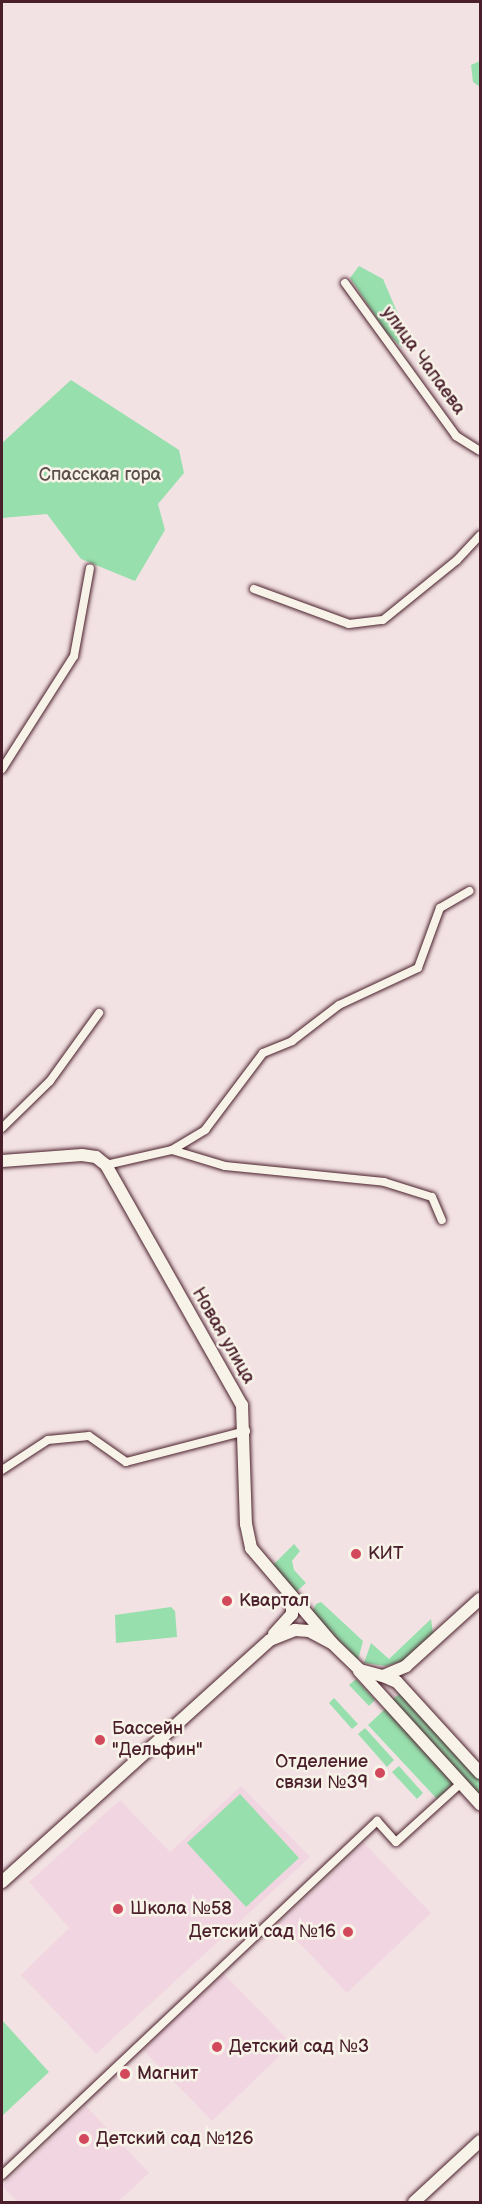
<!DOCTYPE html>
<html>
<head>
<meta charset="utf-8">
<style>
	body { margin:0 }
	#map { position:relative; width:482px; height:2204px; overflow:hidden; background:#f3e2e4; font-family:"Balsamiq Sans",sans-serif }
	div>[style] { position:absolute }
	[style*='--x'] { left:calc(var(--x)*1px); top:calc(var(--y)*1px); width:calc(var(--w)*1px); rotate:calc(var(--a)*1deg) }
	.built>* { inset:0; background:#f1d6e1 }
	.green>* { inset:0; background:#97dfad }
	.roads { filter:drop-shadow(0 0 2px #4a1f2b) drop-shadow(0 0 2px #4a1f2b) }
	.street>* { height:8px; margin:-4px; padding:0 4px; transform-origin:4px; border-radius:4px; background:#f7f3e8 }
	.secondary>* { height:12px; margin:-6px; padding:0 6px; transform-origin:6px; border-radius:6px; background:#f7f3e8 }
	.dots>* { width:16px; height:16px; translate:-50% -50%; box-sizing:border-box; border:3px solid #f7f3e8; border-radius:50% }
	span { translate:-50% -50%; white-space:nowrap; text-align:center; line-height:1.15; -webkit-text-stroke:5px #f7f3e8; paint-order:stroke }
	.street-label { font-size:18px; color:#4a1f2b }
	.park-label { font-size:18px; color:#5d4f4c }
	.poi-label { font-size:18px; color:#4a1f2b }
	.left { translate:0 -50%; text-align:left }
	.right { translate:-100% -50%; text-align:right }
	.frame { position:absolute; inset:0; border:3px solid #4a1f2b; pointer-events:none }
</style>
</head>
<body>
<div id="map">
	<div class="built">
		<i style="clip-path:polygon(241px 1786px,310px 1857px,96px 2054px,21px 1975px,69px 1928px,29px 1882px,120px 1800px,170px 1852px)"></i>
		<i style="clip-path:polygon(364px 1843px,431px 1913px,347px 1993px,280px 1923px)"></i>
		<i style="clip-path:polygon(223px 1973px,292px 2044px,212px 2121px,143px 2050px)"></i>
		<i style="clip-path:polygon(86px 2106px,149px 2173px,118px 2202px,18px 2202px,2px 2186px)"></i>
	</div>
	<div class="green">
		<i style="clip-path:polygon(480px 61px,480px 87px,473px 82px,471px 65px)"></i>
		<i style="clip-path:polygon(359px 266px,383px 279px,400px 319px,402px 348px,386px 332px,350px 278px)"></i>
		<i style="clip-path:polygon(71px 380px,179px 450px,184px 473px,158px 504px,165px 530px,135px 581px,81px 559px,47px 514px,2px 518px,2px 443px)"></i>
		<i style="clip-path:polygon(294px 1544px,300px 1551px,292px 1561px,294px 1570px,306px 1583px,295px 1593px,272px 1566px)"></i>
		<i style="clip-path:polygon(321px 1602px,363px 1641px,358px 1660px,312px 1612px,316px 1604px)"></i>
		<i style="clip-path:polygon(171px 1607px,175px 1611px,177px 1637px,116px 1643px,115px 1615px)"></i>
		<i style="clip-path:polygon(431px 1619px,433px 1633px,403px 1661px,386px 1666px,364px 1663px,371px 1643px,389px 1659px)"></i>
		<i style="clip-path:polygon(356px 1679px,375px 1700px,369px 1706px,349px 1685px)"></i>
		<i style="clip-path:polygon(401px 1693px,480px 1780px,480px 1799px,390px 1701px)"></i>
		<i style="clip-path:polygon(334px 1698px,358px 1724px,352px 1729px,329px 1703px)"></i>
		<i style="clip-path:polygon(385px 1709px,453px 1784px,437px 1799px,368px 1725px)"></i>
		<i style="clip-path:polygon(365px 1728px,394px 1760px,387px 1767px,358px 1734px)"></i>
		<i style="clip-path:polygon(399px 1766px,423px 1793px,417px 1799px,392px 1772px)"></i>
		<i style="clip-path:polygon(240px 1794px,299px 1858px,246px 1907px,187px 1843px)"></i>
		<i style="clip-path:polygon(2px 2020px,49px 2072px,2px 2116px)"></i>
	</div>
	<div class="roads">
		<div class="street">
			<i style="--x:345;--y:283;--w:189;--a:54"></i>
			<i style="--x:456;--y:436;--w:28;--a:32"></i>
			<i style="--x:254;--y:589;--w:101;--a:20.2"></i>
			<i style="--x:349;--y:624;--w:34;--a:-7"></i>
			<i style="--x:383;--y:620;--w:95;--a:-39"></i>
			<i style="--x:457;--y:560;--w:34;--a:-47"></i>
			<i style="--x:2;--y:769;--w:134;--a:-57.5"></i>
			<i style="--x:74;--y:656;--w:89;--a:-79.7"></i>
			<i style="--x:2;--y:1128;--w:67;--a:-44.4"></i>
			<i style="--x:50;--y:1081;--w:84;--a:-54.2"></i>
			<i style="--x:172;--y:1150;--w:39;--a:-31"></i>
			<i style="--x:205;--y:1130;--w:96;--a:-53"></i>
			<i style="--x:263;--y:1053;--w:31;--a:-22"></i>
			<i style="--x:292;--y:1041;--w:59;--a:-37.5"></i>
			<i style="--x:339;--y:1005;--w:87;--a:-25.1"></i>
			<i style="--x:418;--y:968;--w:64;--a:-69.9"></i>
			<i style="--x:440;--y:908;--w:34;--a:-30"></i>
			<i style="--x:106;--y:1165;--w:68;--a:-12.8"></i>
			<i style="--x:172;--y:1150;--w:55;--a:16.8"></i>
			<i style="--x:225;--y:1166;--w:160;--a:5.7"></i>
			<i style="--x:384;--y:1182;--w:50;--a:17.4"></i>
			<i style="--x:432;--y:1197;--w:25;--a:67"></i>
			<i style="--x:2;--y:1470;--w:55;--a:-33.1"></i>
			<i style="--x:48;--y:1440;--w:41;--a:-5.6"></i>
			<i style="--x:89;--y:1436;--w:45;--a:35.1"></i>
			<i style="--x:126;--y:1462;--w:124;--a:-14.5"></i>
			<i style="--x:2;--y:2175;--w:516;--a:-43.35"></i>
			<i style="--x:377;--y:1821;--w:28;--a:48"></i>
			<i style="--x:396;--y:1842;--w:88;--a:-42.2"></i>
		</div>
		<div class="secondary">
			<i style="--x:2;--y:1161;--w:80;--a:-4.3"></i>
			<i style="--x:82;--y:1155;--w:14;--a:8"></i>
			<i style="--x:96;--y:1157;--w:13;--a:39"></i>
			<i style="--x:106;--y:1165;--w:276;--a:60.5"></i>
			<i style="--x:242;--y:1405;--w:119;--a:88.1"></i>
			<i style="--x:246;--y:1524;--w:25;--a:78"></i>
			<i style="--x:251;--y:1548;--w:125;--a:49.5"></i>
			<i style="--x:274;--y:1634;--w:27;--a:-48"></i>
			<i style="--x:292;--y:1614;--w:16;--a:-90"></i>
			<i style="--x:359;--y:1671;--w:180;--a:47.7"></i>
			<i style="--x:383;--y:1676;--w:15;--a:23"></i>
			<i style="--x:397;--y:1682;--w:123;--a:47.6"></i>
			<i style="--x:2;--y:1882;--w:361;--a:-42.1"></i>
			<i style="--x:270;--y:1640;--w:27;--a:-22"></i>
			<i style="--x:295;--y:1630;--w:14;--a:4"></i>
			<i style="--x:309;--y:1631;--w:26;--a:28"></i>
			<i style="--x:332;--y:1643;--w:39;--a:44"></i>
			<i style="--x:360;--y:1670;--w:24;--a:15"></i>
			<i style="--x:383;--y:1676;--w:25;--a:-23"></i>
			<i style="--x:406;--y:1666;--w:100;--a:-42.2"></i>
			<i style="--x:414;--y:2202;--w:90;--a:-42.7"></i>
		</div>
	</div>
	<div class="dots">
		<i style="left:356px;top:1554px;background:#d1495b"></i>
		<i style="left:227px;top:1601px;background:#d1495b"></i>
		<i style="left:100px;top:1740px;background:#d1495b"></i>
		<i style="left:380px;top:1773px;background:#d1495b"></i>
		<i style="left:118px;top:1909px;background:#d1495b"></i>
		<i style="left:348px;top:1932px;background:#d1495b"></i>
		<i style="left:217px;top:2047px;background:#d1495b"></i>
		<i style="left:125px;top:2074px;background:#d1495b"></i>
		<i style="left:84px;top:2139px;background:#d1495b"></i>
	</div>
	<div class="street-label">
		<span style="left:423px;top:361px;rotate:54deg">улица Чапаева</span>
		<span style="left:223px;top:1336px;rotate:60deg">Новая улица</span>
	</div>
	<div class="park-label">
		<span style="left:100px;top:475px">Спасская гора</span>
	</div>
	<div class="poi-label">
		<span class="left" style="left:368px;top:1554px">КИТ</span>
		<span class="left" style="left:239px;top:1601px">Квартал</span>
		<span class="left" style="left:112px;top:1740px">Бассейн<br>"Дельфин"</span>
		<span class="right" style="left:368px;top:1773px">Отделение<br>связи №39</span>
		<span class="left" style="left:130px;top:1909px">Школа №58</span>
		<span class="right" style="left:336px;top:1932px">Детский сад №16</span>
		<span class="left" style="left:229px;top:2047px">Детский сад №3</span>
		<span class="left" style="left:137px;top:2074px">Магнит</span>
		<span class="left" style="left:96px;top:2139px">Детский сад №126</span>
	</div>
	<div class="frame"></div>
</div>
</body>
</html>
